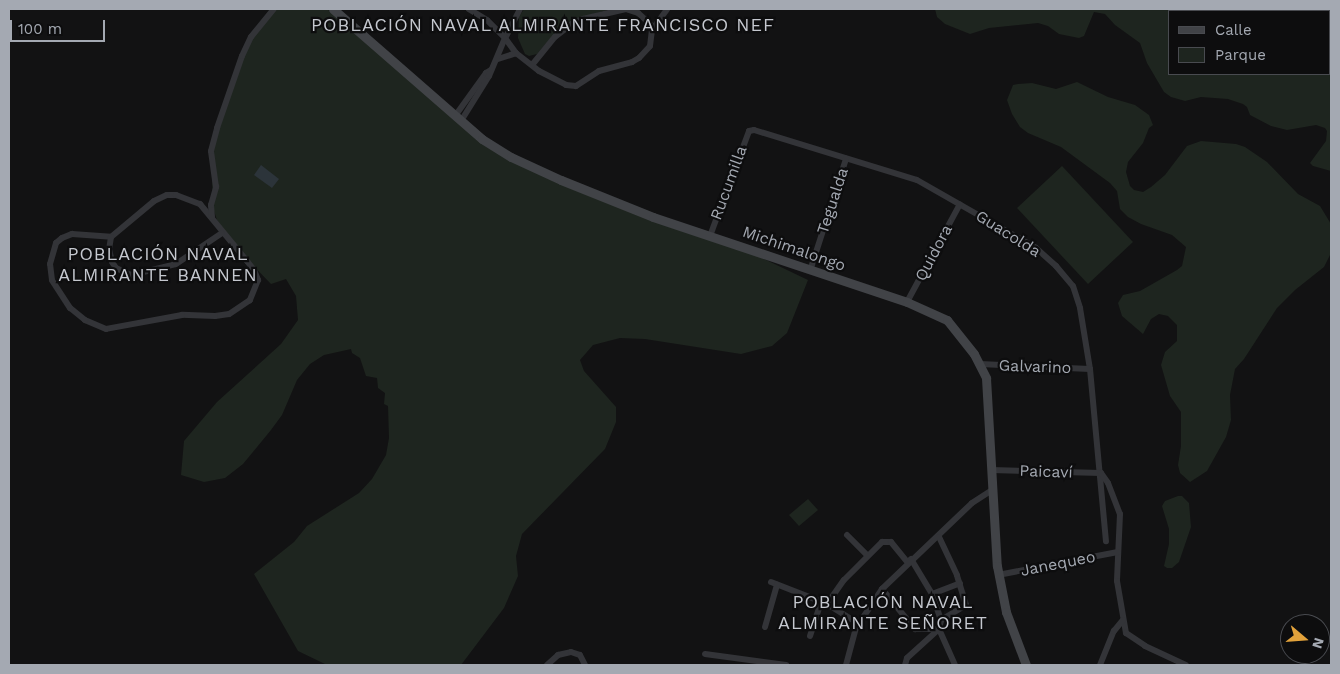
<!DOCTYPE html>
<html>
<head>
<meta charset="utf-8">
<style>
	body { margin:0 }
	#map { position:relative; width:1340px; height:674px; overflow:hidden; background:#121213; font-family:"Work Sans",sans-serif }
	div>[style] { position:absolute }
	[style*='--x'] { left:calc(var(--x)*1px); top:calc(var(--y)*1px); width:calc(var(--w)*1px); rotate:calc(var(--a)*1deg) }
	.green>* { inset:0; background:#1e251f }
	.water>* { inset:0; background:#2c343a }
	.minor>* { height:6px; margin:-3px; padding:0 3px; transform-origin:3px; border-radius:3px; background:#333438 }
	.secondary>* { height:9px; margin:-4.5px; padding:0 4.5px; transform-origin:4.5px; border-radius:4.5px; background:#414347 }
	span { translate:-50% -50%; white-space:nowrap; text-align:center; line-height:1.15; -webkit-text-stroke:4.5px #0d0d0e; paint-order:stroke }
	.street-label { font-size:16px; color:#a4a9b2 }
	.neighbourhood-label { font-size:18px; color:#c5c8cf; letter-spacing:1px }
	.frame { position:absolute; inset:0; border:10px solid #a4a9b2; pointer-events:none }
	.legend { position:absolute; left:1168px; top:10px; width:162px; height:65px; box-sizing:border-box; background:#0d0d0e; border:1px solid #494b50; margin:0; padding:6px 9px; list-style:none; font-size:15px; color:#a4a9b2 }
	.legend li { display:flex; align-items:center; gap:10px; height:25px }
	.legend b { width:25px; border:1px solid #494b50 }
	.north { position:absolute; left:1280px; top:614px; width:50px; height:50px; box-sizing:border-box; background:#0d0d0e; border:1px solid #494b50; border-radius:50%; rotate:108deg; font-size:14px; font-weight:700; line-height:20px; text-align:center; color:#a4a9b2 }
	.north::after { content:''; display:block; margin:auto; width:18px; height:22px; background:#e2a23b; clip-path:polygon(50% 0,100% 100%,50% 72%,0 100%) }
	.scale { position:absolute; left:10px; top:20px; width:95px; height:22px; box-sizing:border-box; border:2px solid #a4a9b2; border-top:0; padding-left:6px; font-size:15px; line-height:18px; white-space:nowrap; color:#a4a9b2; -webkit-text-stroke:4px #0d0d0e; paint-order:stroke }
</style>
</head>
<body>
<div id="map">
	<div class="green">
		<i style="clip-path:polygon(274px 9px,327px 9px,370px 42px,485px 141px,516px 159px,735px 245px,808px 280px,787px 333px,772px 346px,741px 354px,645px 339px,620px 338px,593px 345px,580px 360px,584px 371px,616px 407px,616px 422px,605px 449px,522px 534px,516px 556px,518px 576px,504px 608px,461px 665px,327px 665px,298px 651px,254px 574px,294px 542px,307px 526px,359px 493px,372px 479px,386px 455px,389px 438px,388px 406px,384px 404px,385px 393px,378px 388px,377px 378px,366px 376px,360px 358px,352px 353px,351px 349px,324px 355px,310px 364px,297px 380px,282px 415px,271px 430px,243px 464px,225px 478px,204px 482px,181px 475px,184px 441px,217px 402px,281px 344px,298px 320px,296px 296px,286px 279px,271px 284px,234px 246px,217px 220px,213px 208px,211px 151px,251px 37px)"></i>
		<i style="clip-path:polygon(524px 9px,611px 9px,579px 18px,549px 40px,537px 54px,529px 56px,525px 54px,518px 38px,519px 17px)"></i>
		<i style="clip-path:polygon(evenodd,935px 9px,1331px 9px,1331px 171px,1313px 166px,1310px 163px,1326px 141px,1327px 131px,1325px 128px,1316px 125px,1287px 130px,1271px 126px,1250px 115px,1247px 107px,1243px 104px,1228px 99px,1201px 97px,1185px 101px,1171px 97px,1164px 92px,1147px 63px,1140px 43px,1115px 25px,1105px 14px,1094px 12px,1084px 36px,1079px 38px,1059px 34px,1048px 26px,1038px 23px,989px 28px,970px 34px,945px 24px,937px 17px,935px 9px,1169px 11px,1329px 11px,1329px 74px,1169px 74px,1169px 11px)"></i>
		<i style="clip-path:polygon(1077px 82px,1108px 97px,1135px 105px,1149px 115px,1153px 125px,1149px 128px,1143px 143px,1128px 162px,1126px 172px,1130px 186px,1134px 190px,1143px 192px,1151px 187px,1165px 175px,1187px 146px,1201px 141px,1236px 144px,1245px 147px,1267px 162px,1298px 194px,1320px 206px,1331px 224px,1331px 253px,1324px 267px,1295px 290px,1277px 308px,1244px 359px,1235px 369px,1230px 395px,1231px 420px,1226px 437px,1207px 471px,1190px 482px,1180px 473px,1178px 465px,1181px 446px,1181px 412px,1170px 396px,1161px 365px,1165px 352px,1177px 341px,1177px 325px,1168px 316px,1159px 314px,1151px 319px,1143px 334px,1122px 316px,1118px 303px,1123px 295px,1140px 291px,1177px 270px,1182px 266px,1186px 247px,1172px 235px,1141px 224px,1128px 217px,1120px 209px,1117px 191px,1110px 183px,1061px 147px,1028px 133px,1020px 127px,1012px 114px,1007px 100px,1013px 85px,1018px 84px,1032px 83px,1056px 89px)"></i>
		<i style="clip-path:polygon(1062px 166px,1133px 242px,1088px 284px,1017px 208px)"></i>
		<i style="clip-path:polygon(1178px 496px,1182px 496px,1189px 503px,1191px 527px,1179px 562px,1172px 568px,1167px 568px,1164px 566px,1169px 544px,1169px 529px,1162px 506px,1165px 501px)"></i>
		<i style="clip-path:polygon(808px 499px,818px 510px,799px 526px,789px 515px)"></i>
	</div>
	<div class="water">
		<i style="clip-path:polygon(261px 165px,279px 179px,272px 188px,254px 175px)"></i>
	</div>
	<div class="minor">
		<i style="--x:520;--y:9;--w:33;--a:117"></i>
		<i style="--x:505;--y:38;--w:19;--a:54"></i>
		<i style="--x:516;--y:53;--w:29;--a:38"></i>
		<i style="--x:539;--y:71;--w:30;--a:27"></i>
		<i style="--x:566;--y:85;--w:10;--a:6"></i>
		<i style="--x:576;--y:86;--w:27;--a:-33"></i>
		<i style="--x:599;--y:71;--w:34;--a:-15"></i>
		<i style="--x:632;--y:62;--w:8;--a:-30"></i>
		<i style="--x:639;--y:58;--w:16;--a:-47"></i>
		<i style="--x:650;--y:46;--w:16;--a:-83"></i>
		<i style="--x:652;--y:30;--w:6;--a:-108"></i>
		<i style="--x:650;--y:24;--w:16;--a:-137"></i>
		<i style="--x:638;--y:13;--w:13;--a:-162"></i>
		<i style="--x:652;--y:30;--w:26;--a:-54"></i>
		<i style="--x:498;--y:59;--w:19;--a:-18"></i>
		<i style="--x:532;--y:65;--w:36;--a:-51"></i>
		<i style="--x:555;--y:37;--w:23;--a:-38"></i>
		<i style="--x:573;--y:23;--w:11;--a:-22"></i>
		<i style="--x:583;--y:19;--w:44;--a:-13.1"></i>
		<i style="--x:455;--y:116;--w:53;--a:-54.2"></i>
		<i style="--x:486;--y:73;--w:6;--a:-31"></i>
		<i style="--x:461;--y:121;--w:53;--a:-58.1"></i>
		<i style="--x:489;--y:76;--w:41;--a:-67.2"></i>
		<i style="--x:505;--y:38;--w:25;--a:-135"></i>
		<i style="--x:487;--y:20;--w:21;--a:-149"></i>
		<i style="--x:167;--y:195;--w:9;--a:0"></i>
		<i style="--x:176;--y:195;--w:26;--a:21"></i>
		<i style="--x:200;--y:204;--w:74;--a:50.5"></i>
		<i style="--x:247;--y:261;--w:11;--a:52"></i>
		<i style="--x:254;--y:270;--w:11;--a:68"></i>
		<i style="--x:258;--y:280;--w:22;--a:112"></i>
		<i style="--x:250;--y:300;--w:25;--a:146"></i>
		<i style="--x:229;--y:314;--w:14;--a:172"></i>
		<i style="--x:215;--y:316;--w:33;--a:-178"></i>
		<i style="--x:182;--y:315;--w:77;--a:169.6"></i>
		<i style="--x:106;--y:329;--w:23;--a:-157"></i>
		<i style="--x:85;--y:320;--w:19;--a:-141"></i>
		<i style="--x:70;--y:308;--w:33;--a:-123"></i>
		<i style="--x:52;--y:280;--w:16;--a:-97"></i>
		<i style="--x:50;--y:264;--w:22;--a:-74"></i>
		<i style="--x:56;--y:243;--w:8;--a:-40"></i>
		<i style="--x:62;--y:238;--w:11;--a:-22"></i>
		<i style="--x:72;--y:234;--w:39;--a:4"></i>
		<i style="--x:111;--y:237;--w:56;--a:-39.9"></i>
		<i style="--x:154;--y:201;--w:14;--a:-25"></i>
		<i style="--x:212;--y:217;--w:12;--a:-95"></i>
		<i style="--x:211;--y:205;--w:19;--a:-74"></i>
		<i style="--x:216;--y:187;--w:36;--a:-98"></i>
		<i style="--x:211;--y:151;--w:24;--a:-75"></i>
		<i style="--x:217;--y:128;--w:76;--a:-70.9"></i>
		<i style="--x:242;--y:56;--w:21;--a:-65"></i>
		<i style="--x:251;--y:37;--w:36;--a:-51"></i>
		<i style="--x:710;--y:236;--w:112;--a:-69.6"></i>
		<i style="--x:749;--y:131;--w:5;--a:-11"></i>
		<i style="--x:754;--y:130;--w:170;--a:17.1"></i>
		<i style="--x:917;--y:180;--w:137;--a:29.7"></i>
		<i style="--x:1036;--y:248;--w:27;--a:42"></i>
		<i style="--x:1056;--y:266;--w:26;--a:50"></i>
		<i style="--x:1073;--y:286;--w:23;--a:72"></i>
		<i style="--x:1080;--y:308;--w:62;--a:80.7"></i>
		<i style="--x:1090;--y:369;--w:173;--a:84.7"></i>
		<i style="--x:111;--y:237;--w:12;--a:99"></i>
		<i style="--x:109;--y:249;--w:13;--a:77"></i>
		<i style="--x:112;--y:262;--w:7;--a:56"></i>
		<i style="--x:116;--y:268;--w:17;--a:25"></i>
		<i style="--x:131;--y:275;--w:46;--a:-13.7"></i>
		<i style="--x:176;--y:264;--w:55;--a:-34"></i>
		<i style="--x:810;--y:271;--w:118;--a:-72.2"></i>
		<i style="--x:907;--y:302;--w:111;--a:-61.6"></i>
		<i style="--x:980;--y:364;--w:110;--a:2.6"></i>
		<i style="--x:991;--y:470;--w:110;--a:1.6"></i>
		<i style="--x:1101;--y:473;--w:12;--a:55"></i>
		<i style="--x:1108;--y:483;--w:33;--a:69"></i>
		<i style="--x:1120;--y:514;--w:67;--a:92.6"></i>
		<i style="--x:1117;--y:581;--w:53;--a:80.2"></i>
		<i style="--x:1126;--y:633;--w:23;--a:34"></i>
		<i style="--x:1145;--y:646;--w:45;--a:24.9"></i>
		<i style="--x:847;--y:535;--w:28;--a:45"></i>
		<i style="--x:911;--y:559;--w:41;--a:59"></i>
		<i style="--x:932;--y:594;--w:28;--a:71"></i>
		<i style="--x:998;--y:575;--w:122;--a:-10.9"></i>
		<i style="--x:771;--y:582;--w:60;--a:21.4"></i>
		<i style="--x:827;--y:604;--w:36;--a:32"></i>
		<i style="--x:882;--y:589;--w:52;--a:50.5"></i>
		<i style="--x:915;--y:629;--w:24;--a:0"></i>
		<i style="--x:939;--y:629;--w:39;--a:66"></i>
		<i style="--x:932;--y:594;--w:30;--a:-21"></i>
		<i style="--x:827;--y:604;--w:29;--a:-55"></i>
		<i style="--x:844;--y:580;--w:54;--a:-45"></i>
		<i style="--x:882;--y:542;--w:9;--a:0"></i>
		<i style="--x:891;--y:542;--w:27;--a:51"></i>
		<i style="--x:765;--y:627;--w:44;--a:-74.1"></i>
		<i style="--x:810;--y:636;--w:36;--a:-72"></i>
		<i style="--x:705;--y:654;--w:82;--a:7.7"></i>
		<i style="--x:547;--y:665;--w:15;--a:-42"></i>
		<i style="--x:558;--y:655;--w:13;--a:-13"></i>
		<i style="--x:571;--y:652;--w:9;--a:18"></i>
		<i style="--x:580;--y:655;--w:11;--a:63"></i>
		<i style="--x:846;--y:665;--w:38;--a:-75"></i>
		<i style="--x:856;--y:628;--w:47;--a:-56.3"></i>
		<i style="--x:882;--y:589;--w:124;--a:-43.7"></i>
		<i style="--x:972;--y:503;--w:24;--a:-33"></i>
		<i style="--x:905;--y:665;--w:7;--a:-74"></i>
		<i style="--x:907;--y:658;--w:43;--a:-42.2"></i>
		<i style="--x:939;--y:629;--w:9;--a:-77"></i>
		<i style="--x:941;--y:620;--w:29;--a:-31"></i>
		<i style="--x:966;--y:605;--w:31;--a:-107"></i>
		<i style="--x:957;--y:575;--w:42;--a:-115.3"></i>
		<i style="--x:1100;--y:665;--w:37;--a:-68"></i>
		<i style="--x:1114;--y:631;--w:14;--a:-51"></i>
	</div>
	<div class="secondary">
		<i style="--x:333;--y:9;--w:198;--a:41.1"></i>
		<i style="--x:482;--y:139;--w:34;--a:32"></i>
		<i style="--x:511;--y:157;--w:55;--a:24.7"></i>
		<i style="--x:561;--y:180;--w:99;--a:21.9"></i>
		<i style="--x:653;--y:217;--w:268;--a:18.5"></i>
		<i style="--x:907;--y:302;--w:44;--a:24.2"></i>
		<i style="--x:947;--y:320;--w:43;--a:51.5"></i>
		<i style="--x:974;--y:354;--w:27;--a:63"></i>
		<i style="--x:986;--y:378;--w:188;--a:86.7"></i>
		<i style="--x:997;--y:566;--w:47;--a:78.9"></i>
		<i style="--x:1006;--y:612;--w:57;--a:69.3"></i>
	</div>
	<div class="street-label">
		<span style="left:729px;top:183px;rotate:-70deg">Rucumilla</span>
		<span style="left:833px;top:201px;rotate:-72deg">Tegualda</span>
		<span style="left:1008px;top:234px;rotate:32deg">Guacolda</span>
		<span style="left:794px;top:249px;rotate:19deg">Michimalongo</span>
		<span style="left:934px;top:253px;rotate:-62deg">Quidora</span>
		<span style="left:1035px;top:367px;rotate:2deg">Galvarino</span>
		<span style="left:1046px;top:472px;rotate:2deg">Paicaví</span>
		<span style="left:1058px;top:564px;rotate:-11deg">Janequeo</span>
	</div>
	<div class="neighbourhood-label">
		<span style="left:543px;top:25px">POBLACIÓN NAVAL ALMIRANTE FRANCISCO NEF</span>
		<span style="left:158px;top:265px">POBLACIÓN NAVAL<br>ALMIRANTE BANNEN</span>
		<span style="left:883px;top:613px">POBLACIÓN NAVAL<br>ALMIRANTE SEÑORET</span>
	</div>
	<div class="frame"></div>
	<ul class="legend">
	<li><b style="height:6px;background:#414347"></b>Calle</li>
	<li><b style="height:14px;background:#1e251f"></b>Parque</li>
	</ul>
	<div class="north">N</div>
	<div class="scale">100 m</div>
</div>
</body>
</html>
